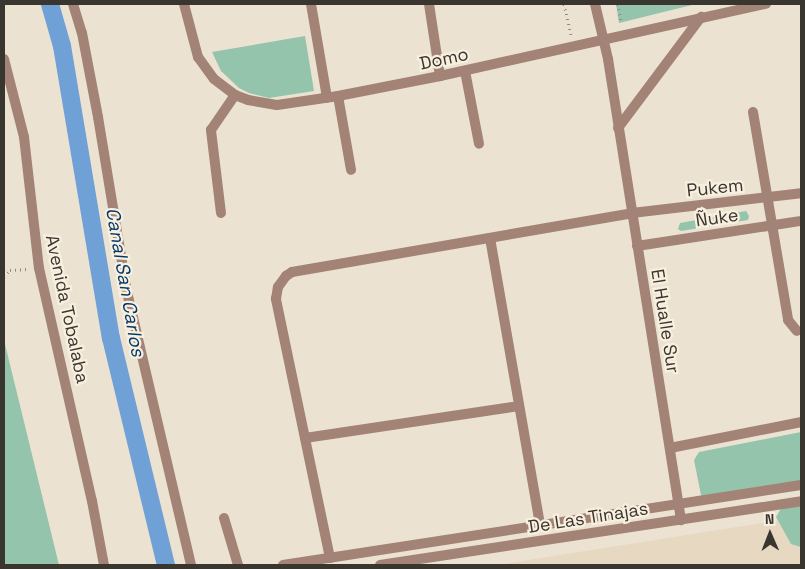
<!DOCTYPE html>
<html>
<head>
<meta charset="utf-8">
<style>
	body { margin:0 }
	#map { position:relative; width:805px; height:569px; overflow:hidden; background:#ece2d2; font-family:"Space Grotesk",sans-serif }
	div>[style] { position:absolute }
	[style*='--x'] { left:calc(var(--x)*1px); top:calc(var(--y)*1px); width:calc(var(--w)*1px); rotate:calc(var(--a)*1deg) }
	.built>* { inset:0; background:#e6d8c1 }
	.green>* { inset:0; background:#94c4ac }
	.canal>* { height:18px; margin:-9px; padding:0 9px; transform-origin:9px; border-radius:9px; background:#6fa0d6 }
	.path>* { height:3px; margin-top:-1.5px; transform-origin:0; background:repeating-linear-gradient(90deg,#90897f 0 1px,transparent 0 5px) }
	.street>* { height:10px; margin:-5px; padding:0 5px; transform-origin:5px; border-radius:5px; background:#a28376 }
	span { translate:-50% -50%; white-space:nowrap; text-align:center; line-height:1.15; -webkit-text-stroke:4.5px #f9efdf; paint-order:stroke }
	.street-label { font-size:18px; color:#39352f }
	.water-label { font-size:19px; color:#01386a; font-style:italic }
	.frame { position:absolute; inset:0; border:5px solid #39352f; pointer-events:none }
	.north { position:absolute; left:745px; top:509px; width:50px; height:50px; -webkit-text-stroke:4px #f9efdf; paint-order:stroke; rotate:359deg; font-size:14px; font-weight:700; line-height:20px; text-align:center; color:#39352f }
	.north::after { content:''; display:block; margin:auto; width:18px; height:22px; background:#39352f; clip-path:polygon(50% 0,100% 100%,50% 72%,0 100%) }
</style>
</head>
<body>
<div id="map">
	<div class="built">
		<i style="clip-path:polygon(801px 517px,801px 565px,497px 565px)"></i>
	</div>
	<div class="green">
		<i style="clip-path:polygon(616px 4px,696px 4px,619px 23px)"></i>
		<i style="clip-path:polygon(305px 36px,314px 91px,269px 98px,249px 93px,239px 88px,221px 71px,212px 52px)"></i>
		<i style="clip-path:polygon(746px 211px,749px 216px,748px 220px,681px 231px,678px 229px,680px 223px)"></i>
		<i style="clip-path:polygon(4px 340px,59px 565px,5px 565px,4px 560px)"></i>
		<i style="clip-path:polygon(801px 432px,801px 481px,704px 497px,701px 495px,694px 460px,699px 452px)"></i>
		<i style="clip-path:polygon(801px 499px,801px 547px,791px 544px,776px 517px,783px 505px)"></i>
	</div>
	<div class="canal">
		<i style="--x:50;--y:4;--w:44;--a:74.1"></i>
		<i style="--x:62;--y:46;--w:296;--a:80.5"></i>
		<i style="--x:111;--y:338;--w:234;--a:76.4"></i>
	</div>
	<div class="path">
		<i style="--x:564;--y:4;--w:32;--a:77"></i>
		<i style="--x:618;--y:4;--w:19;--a:81"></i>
		<i style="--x:4;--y:276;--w:8;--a:-45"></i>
		<i style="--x:10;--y:270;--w:18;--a:-3"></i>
	</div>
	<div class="street">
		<i style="--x:73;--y:4;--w:30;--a:73"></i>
		<i style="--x:82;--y:33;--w:86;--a:79.2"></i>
		<i style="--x:98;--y:117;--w:177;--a:80.6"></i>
		<i style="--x:127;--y:292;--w:280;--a:76.8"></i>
		<i style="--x:184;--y:4;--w:55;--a:75.2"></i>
		<i style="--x:198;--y:57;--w:27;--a:54"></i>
		<i style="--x:214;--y:79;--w:26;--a:37"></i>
		<i style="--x:235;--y:95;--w:14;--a:21"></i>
		<i style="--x:248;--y:100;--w:29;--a:10"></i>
		<i style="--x:277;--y:105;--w:62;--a:-8.4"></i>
		<i style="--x:338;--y:96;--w:104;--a:-11.1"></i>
		<i style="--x:440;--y:76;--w:334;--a:-12.5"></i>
		<i style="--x:311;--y:4;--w:95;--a:80.3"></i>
		<i style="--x:429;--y:4;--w:73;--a:81.3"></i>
		<i style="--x:595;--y:4;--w:57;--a:76.7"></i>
		<i style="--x:608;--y:59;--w:467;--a:81"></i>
		<i style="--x:4;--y:59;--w:81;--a:75.6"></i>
		<i style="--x:24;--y:137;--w:132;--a:83.5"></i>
		<i style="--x:39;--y:268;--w:239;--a:77.2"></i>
		<i style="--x:92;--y:501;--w:65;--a:79.4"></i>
		<i style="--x:465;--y:71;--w:74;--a:79.1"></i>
		<i style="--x:338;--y:96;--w:75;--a:80"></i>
		<i style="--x:753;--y:112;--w:211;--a:80.4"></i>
		<i style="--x:788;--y:320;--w:14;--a:51"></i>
		<i style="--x:618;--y:128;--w:139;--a:-53.2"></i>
		<i style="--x:221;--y:213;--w:84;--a:-96.9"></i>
		<i style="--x:211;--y:130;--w:42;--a:-55.6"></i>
		<i style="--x:490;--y:238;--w:291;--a:80.1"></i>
		<i style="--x:637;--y:246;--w:166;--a:-8.7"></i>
		<i style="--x:305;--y:438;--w:216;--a:-8.5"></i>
		<i style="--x:670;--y:448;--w:134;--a:-11.2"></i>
		<i style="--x:224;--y:518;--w:49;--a:73.4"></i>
		<i style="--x:330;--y:558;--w:265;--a:-101.8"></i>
		<i style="--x:276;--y:299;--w:12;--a:-81"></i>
		<i style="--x:278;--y:287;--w:14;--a:-54"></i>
		<i style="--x:286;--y:276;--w:7;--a:-34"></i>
		<i style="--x:292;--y:272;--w:345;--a:-9.8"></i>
		<i style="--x:632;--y:213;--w:170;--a:-6.7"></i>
		<i style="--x:283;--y:565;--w:524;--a:-8.78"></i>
		<i style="--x:380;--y:565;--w:426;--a:-8.6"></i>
	</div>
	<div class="street-label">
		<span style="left:444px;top:59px;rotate:-12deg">Domo</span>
		<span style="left:715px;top:188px;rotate:-6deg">Pukem</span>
		<span style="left:717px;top:218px;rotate:-8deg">Ñuke</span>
		<span style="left:67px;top:309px;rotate:78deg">Avenida Tobalaba</span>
		<span style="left:665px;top:321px;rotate:81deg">El Hualle Sur</span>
		<span style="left:588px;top:518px;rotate:-9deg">De Las Tinajas</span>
	</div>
	<div class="water-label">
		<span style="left:125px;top:282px;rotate:80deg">Canal San Carlos</span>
	</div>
	<div class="frame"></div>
	<div class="north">N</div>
</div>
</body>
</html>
